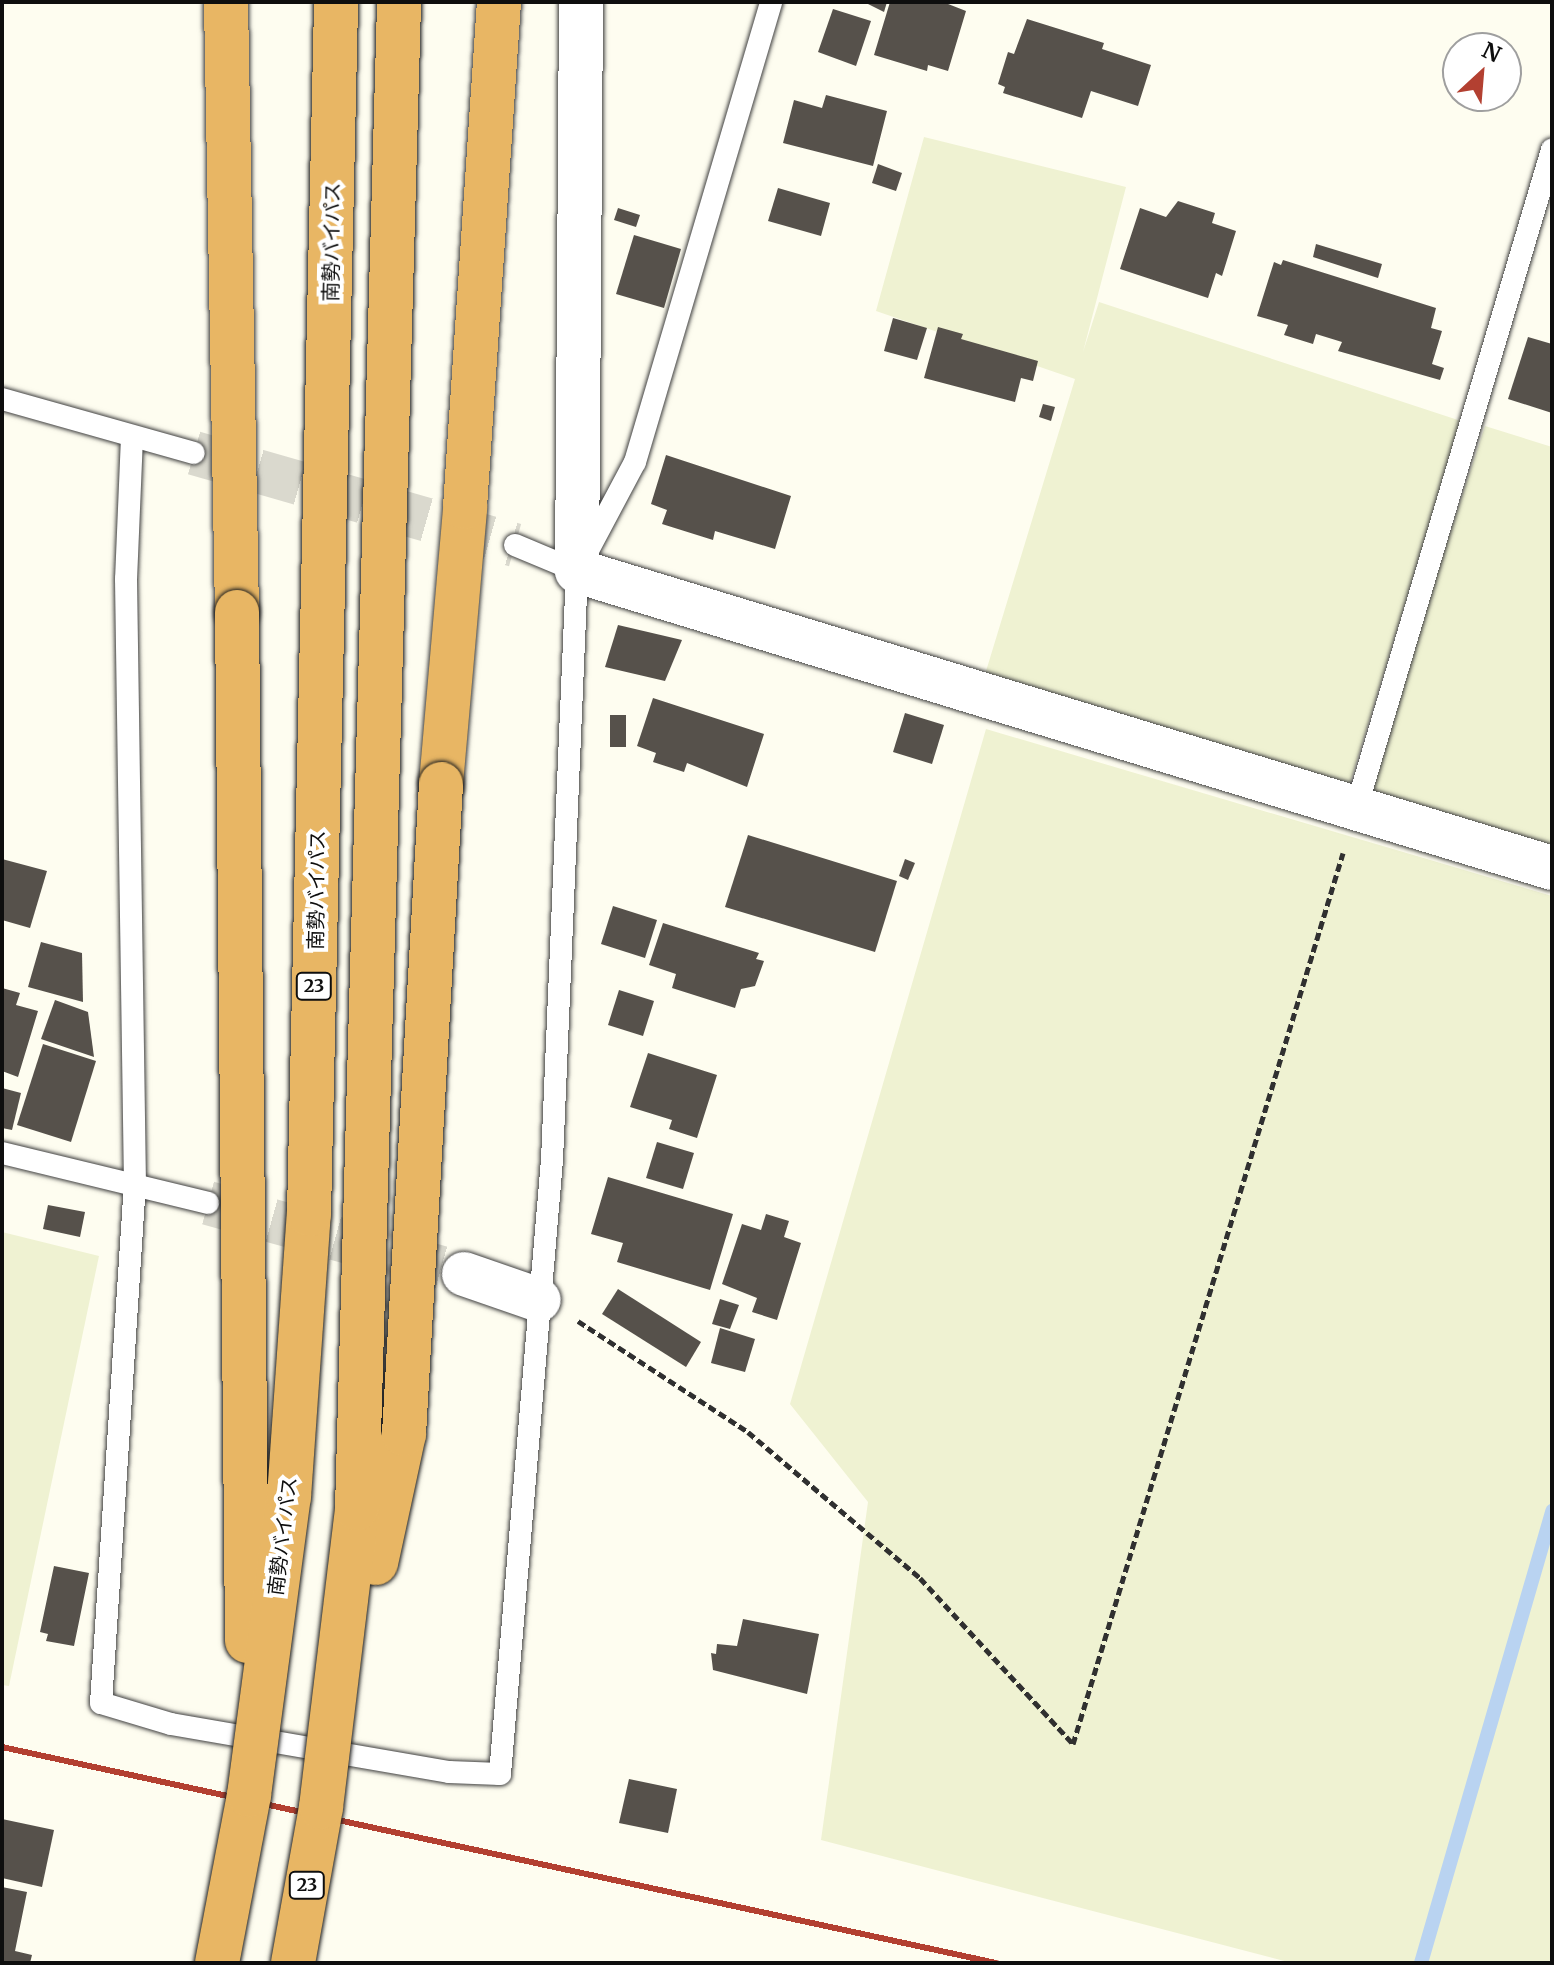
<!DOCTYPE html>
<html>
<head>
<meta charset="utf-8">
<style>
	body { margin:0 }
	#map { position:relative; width:1554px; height:1965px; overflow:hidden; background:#fefdf0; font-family:Merriweather,"Noto Sans JP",serif }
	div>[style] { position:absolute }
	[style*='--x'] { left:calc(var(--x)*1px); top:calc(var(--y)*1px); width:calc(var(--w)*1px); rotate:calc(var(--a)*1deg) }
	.farmland>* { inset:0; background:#eff2d2 }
	.stream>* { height:14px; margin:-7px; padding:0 7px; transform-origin:7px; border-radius:7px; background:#b9d3f1 }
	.building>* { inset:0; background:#56514b }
	.street-tunnel>* { height:44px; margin-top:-22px; transform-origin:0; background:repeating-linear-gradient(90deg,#dad9ce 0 44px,transparent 0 66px) }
	.path>* { height:5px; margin-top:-2.5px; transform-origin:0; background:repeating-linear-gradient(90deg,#303030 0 8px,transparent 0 12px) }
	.roads { filter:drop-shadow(0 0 2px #414141) drop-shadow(0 0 2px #414141) }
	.lane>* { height:22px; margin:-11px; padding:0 11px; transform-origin:11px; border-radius:11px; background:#fff }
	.street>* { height:44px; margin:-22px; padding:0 22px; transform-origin:22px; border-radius:22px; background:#fff }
	.highway>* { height:44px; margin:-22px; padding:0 22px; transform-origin:22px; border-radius:22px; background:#e8b664 }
	.rail>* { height:6px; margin:-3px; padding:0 3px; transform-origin:3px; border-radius:3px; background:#b34031 }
	.bridges { filter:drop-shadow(0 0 2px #1f1f1f) drop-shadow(0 0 2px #1f1f1f) }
	.highway-bridge>* { height:44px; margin:-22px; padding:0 22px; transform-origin:22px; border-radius:22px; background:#e8b664 }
	span { translate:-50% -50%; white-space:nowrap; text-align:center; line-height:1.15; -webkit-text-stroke:8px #fff; paint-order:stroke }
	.shield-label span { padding:2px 6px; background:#fff; border:2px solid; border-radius:6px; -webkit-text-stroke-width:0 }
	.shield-label { font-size:18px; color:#0e0e0e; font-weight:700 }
	.street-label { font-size:20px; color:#0e0e0e }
	.frame { position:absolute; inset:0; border:4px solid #0e0e0e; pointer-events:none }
	.north { position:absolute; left:1442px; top:32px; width:80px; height:80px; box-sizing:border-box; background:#fff; border:2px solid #9f9f9f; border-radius:50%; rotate:26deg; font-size:22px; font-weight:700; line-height:32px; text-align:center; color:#0e0e0e }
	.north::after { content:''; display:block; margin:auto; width:28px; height:36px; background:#b34031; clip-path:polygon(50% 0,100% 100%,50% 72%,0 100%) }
</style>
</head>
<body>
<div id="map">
	<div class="farmland">
		<i style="clip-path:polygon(924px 137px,1126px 187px,1083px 352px,1099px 302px,1461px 421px,1349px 786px,983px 681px,1075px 379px,876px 311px)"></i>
		<i style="clip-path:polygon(1485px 426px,1552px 447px,1552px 852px,1365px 793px)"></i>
		<i style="clip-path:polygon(986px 729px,1552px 896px,1552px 1963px,1292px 1963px,821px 1840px,868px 1502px,790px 1404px)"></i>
		<i style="clip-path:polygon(2px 1232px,99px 1256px,9px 1686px,2px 1685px)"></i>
	</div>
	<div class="stream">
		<i style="--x:1421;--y:1963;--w:471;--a:-73.8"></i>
	</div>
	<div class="building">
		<i style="clip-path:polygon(864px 2px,887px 2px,884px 12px)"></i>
		<i style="clip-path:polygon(890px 2px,943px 2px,966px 11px,948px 71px,928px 65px,927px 71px,874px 55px)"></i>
		<i style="clip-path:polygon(833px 9px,871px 21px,856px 66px,818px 52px)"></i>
		<i style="clip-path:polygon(1027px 19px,1104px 43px,1102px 49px,1151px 65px,1138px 106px,1091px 91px,1082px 118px,1003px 93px,1005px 87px,998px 84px,1008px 52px,1014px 54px)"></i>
		<i style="clip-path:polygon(826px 95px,887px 111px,873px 166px,783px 143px,794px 100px,822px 108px)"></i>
		<i style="clip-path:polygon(878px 164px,902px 173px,896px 191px,872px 183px)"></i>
		<i style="clip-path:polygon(778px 188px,830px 203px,821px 236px,768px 221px)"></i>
		<i style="clip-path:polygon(1178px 201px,1215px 213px,1212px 223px,1236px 231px,1222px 276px,1216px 273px,1208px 298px,1120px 269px,1140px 208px,1166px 217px)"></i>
		<i style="clip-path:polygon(618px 208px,640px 215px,636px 227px,614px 220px)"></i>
		<i style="clip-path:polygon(634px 235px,681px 249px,664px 308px,616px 294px)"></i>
		<i style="clip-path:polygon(1316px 244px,1382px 264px,1378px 278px,1313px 257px)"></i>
		<i style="clip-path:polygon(1283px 260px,1436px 308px,1431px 328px,1442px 331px,1432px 364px,1444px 368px,1440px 380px,1338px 351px,1342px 342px,1316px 334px,1313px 344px,1284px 335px,1288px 325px,1257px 316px,1274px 262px,1281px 265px)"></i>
		<i style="clip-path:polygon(893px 318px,927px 328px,917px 360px,884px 351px)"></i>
		<i style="clip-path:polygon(938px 327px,963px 334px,961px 339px,1038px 361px,1033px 381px,1021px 378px,1015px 402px,924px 378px)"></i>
		<i style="clip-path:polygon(1528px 337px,1552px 344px,1552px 413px,1508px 399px)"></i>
		<i style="clip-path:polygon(1043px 404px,1055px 407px,1051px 421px,1039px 417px)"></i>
		<i style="clip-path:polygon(666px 455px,791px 496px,775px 549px,715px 531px,713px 540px,662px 524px,667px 510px,651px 504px)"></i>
		<i style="clip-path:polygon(618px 625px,682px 640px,665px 681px,605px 667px)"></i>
		<i style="clip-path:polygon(653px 698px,764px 734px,747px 787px,687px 763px,684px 772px,653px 762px,656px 753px,637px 746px)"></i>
		<i style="clip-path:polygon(905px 713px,944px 725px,932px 764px,893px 752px)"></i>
		<i style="clip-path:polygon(610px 715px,626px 715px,626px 747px,610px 747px)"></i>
		<i style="clip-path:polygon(748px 835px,897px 881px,875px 952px,725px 907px)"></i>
		<i style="clip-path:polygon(2px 859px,47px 871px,30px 928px,2px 920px)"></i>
		<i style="clip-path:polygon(905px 859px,915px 863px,908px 880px,899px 876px)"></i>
		<i style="clip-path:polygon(613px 906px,657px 920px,645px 958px,601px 944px)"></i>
		<i style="clip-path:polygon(663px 923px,759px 953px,756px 959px,764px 961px,755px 986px,741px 989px,735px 1008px,672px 988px,676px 974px,649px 965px)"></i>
		<i style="clip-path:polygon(41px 942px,82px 953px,83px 1002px,28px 987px)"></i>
		<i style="clip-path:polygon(2px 988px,20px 993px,16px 1005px,38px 1011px,18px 1077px,2px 1071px)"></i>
		<i style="clip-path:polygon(619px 990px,654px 1001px,643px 1036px,608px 1025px)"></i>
		<i style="clip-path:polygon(55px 1000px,88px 1012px,94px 1057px,41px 1039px)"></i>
		<i style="clip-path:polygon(43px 1044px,96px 1061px,71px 1142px,17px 1125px)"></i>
		<i style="clip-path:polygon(648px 1053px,717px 1075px,697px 1138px,669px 1129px,672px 1120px,630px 1107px)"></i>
		<i style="clip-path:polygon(2px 1088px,21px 1093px,12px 1130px,2px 1128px)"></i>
		<i style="clip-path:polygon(657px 1142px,694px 1153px,683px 1189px,646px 1178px)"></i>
		<i style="clip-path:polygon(608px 1177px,733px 1214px,710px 1290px,617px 1262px,623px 1243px,591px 1234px)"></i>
		<i style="clip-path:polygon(48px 1205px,85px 1212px,80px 1237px,43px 1229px)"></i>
		<i style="clip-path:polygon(766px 1214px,789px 1221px,784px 1237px,801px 1243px,777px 1320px,752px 1312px,757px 1298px,722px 1284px,742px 1224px,761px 1230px)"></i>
		<i style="clip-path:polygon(618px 1289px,701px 1342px,686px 1367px,602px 1314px)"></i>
		<i style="clip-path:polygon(720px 1299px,739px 1305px,730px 1329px,712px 1324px)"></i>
		<i style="clip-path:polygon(720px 1328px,755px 1339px,745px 1372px,711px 1363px)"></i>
		<i style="clip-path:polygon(54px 1566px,89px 1573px,74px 1646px,46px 1641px,48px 1634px,40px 1632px)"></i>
		<i style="clip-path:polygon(743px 1619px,819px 1634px,807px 1694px,713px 1670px,711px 1653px,716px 1654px,717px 1644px,737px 1646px)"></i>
		<i style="clip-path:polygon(629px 1779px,677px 1789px,668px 1833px,619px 1823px)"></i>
		<i style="clip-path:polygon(2px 1819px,54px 1830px,42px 1887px,2px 1878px)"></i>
		<i style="clip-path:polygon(2px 1887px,27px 1892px,15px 1951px,32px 1955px,30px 1963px,2px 1963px)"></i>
	</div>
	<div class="street-tunnel">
		<i style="--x:194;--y:453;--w:334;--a:16"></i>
		<i style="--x:208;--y:1203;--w:266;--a:15.5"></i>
	</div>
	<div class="path">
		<i style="--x:578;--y:1321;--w:203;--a:33.1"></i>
		<i style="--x:748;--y:1432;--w:226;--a:40.3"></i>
		<i style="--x:920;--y:1578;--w:226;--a:47.3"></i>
		<i style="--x:1073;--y:1744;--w:931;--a:-73.14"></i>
	</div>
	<div class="roads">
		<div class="lane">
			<i style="--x:2;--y:399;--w:199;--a:15.7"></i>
			<i style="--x:132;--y:437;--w:142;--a:92.4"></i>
			<i style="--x:126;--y:579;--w:604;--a:89.15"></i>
			<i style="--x:135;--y:1183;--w:521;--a:93.74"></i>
			<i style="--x:101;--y:1703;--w:73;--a:16.7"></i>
			<i style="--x:171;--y:1724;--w:282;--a:9.8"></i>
			<i style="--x:449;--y:1772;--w:51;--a:2.2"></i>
			<i style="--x:500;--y:1774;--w:616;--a:-85.16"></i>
			<i style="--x:552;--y:1160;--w:590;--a:-87.57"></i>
			<i style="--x:577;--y:571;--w:123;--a:-62"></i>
			<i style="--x:635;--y:462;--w:480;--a:-73.5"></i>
			<i style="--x:515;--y:545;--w:67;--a:22.8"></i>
			<i style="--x:1356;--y:809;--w:688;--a:-73.44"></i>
			<i style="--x:2;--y:1153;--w:212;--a:13.6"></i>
		</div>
		<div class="street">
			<i style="--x:581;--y:2;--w:569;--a:90.4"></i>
			<i style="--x:577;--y:571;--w:1019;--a:16.94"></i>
			<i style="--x:464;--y:1274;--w:79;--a:19.1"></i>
		</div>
		<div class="highway">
			<i style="--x:226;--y:2;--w:610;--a:88.97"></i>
			<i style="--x:441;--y:784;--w:278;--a:-85"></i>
			<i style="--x:465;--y:507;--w:506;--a:-86.15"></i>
		</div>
	</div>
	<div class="rail">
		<i style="--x:2;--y:1747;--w:1017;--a:12.26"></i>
	</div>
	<div class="bridges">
		<div class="highway-bridge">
			<i style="--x:237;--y:612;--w:1029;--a:89.44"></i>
			<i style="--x:376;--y:1563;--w:132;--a:-77.8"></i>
			<i style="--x:404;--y:1434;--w:651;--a:-86.74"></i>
			<i style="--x:217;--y:1963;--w:171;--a:-79.2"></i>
			<i style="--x:249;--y:1795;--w:301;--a:-82.4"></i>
			<i style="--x:289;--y:1497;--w:284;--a:-86"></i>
			<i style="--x:309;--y:1214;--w:1212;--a:-88.72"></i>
			<i style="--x:293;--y:1963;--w:158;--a:-79.8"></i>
			<i style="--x:321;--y:1807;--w:301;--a:-83.1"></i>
			<i style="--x:357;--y:1508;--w:1507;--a:-88.4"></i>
		</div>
	</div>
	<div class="shield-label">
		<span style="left:314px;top:986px">23</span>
		<span style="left:307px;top:1885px">23</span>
	</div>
	<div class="street-label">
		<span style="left:331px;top:242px;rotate:-89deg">南勢バイパス</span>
		<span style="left:316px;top:890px;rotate:-89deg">南勢バイパス</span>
		<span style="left:282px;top:1536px;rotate:-83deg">南勢バイパス</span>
	</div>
	<div class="frame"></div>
	<div class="north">N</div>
</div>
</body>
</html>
